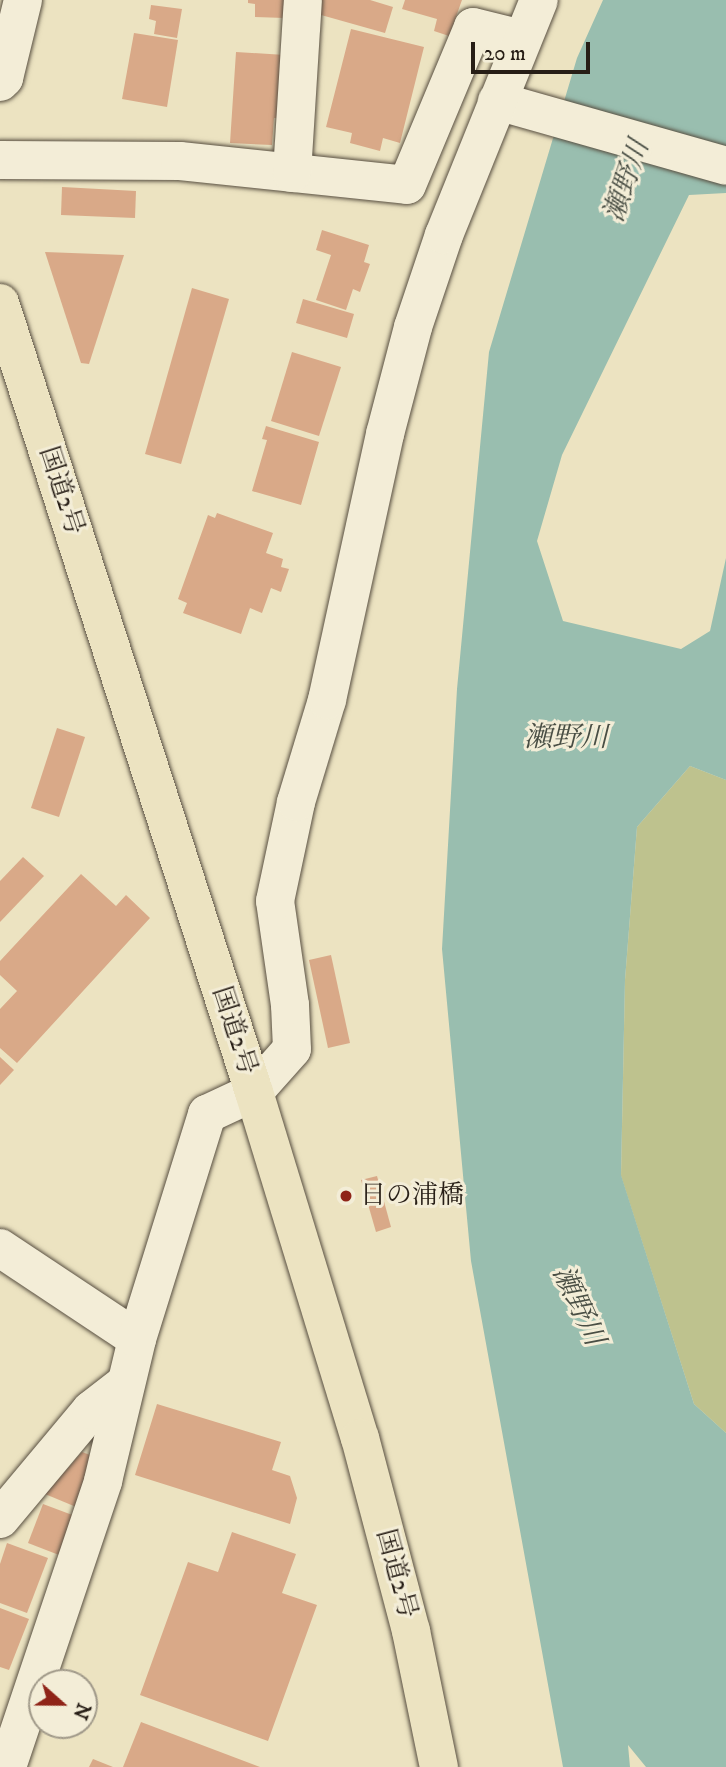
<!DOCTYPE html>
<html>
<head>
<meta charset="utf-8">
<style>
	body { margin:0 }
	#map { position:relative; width:726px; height:1767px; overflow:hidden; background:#ece3c1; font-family:"IM FELL DW Pica","Noto Serif JP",serif }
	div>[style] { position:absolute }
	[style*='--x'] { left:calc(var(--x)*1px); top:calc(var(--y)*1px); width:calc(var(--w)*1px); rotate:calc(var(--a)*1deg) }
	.green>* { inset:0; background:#bec28e }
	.water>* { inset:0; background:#99beaf }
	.building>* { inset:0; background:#d9a988 }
	.roads { filter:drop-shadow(0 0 2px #584f41) drop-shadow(0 0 2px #584f41) }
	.minor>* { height:38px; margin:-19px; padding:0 19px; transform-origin:19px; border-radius:19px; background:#f3edd7 }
	.highway>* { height:38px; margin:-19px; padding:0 19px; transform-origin:19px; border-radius:19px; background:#ece3c1 }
	.dots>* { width:19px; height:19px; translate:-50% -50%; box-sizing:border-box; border:4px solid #f3edd7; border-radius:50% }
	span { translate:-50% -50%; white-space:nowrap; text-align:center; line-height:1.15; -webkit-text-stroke:6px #f3edd7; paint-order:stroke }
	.street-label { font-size:26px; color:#271e16 }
	.poi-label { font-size:26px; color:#271e16 }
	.left { translate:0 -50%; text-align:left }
	.water-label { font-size:28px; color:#494e44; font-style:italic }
	.north { position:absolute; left:28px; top:1669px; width:70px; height:70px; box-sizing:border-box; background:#f3edd7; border:2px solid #a19a8a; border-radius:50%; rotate:111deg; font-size:19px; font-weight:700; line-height:28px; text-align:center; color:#271e16 }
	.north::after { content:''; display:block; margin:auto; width:24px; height:32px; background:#8f2418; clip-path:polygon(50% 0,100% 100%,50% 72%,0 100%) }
	.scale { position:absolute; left:471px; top:42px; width:119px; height:32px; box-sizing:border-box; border:4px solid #271e16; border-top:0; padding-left:9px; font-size:21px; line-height:24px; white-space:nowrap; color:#271e16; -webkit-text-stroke:5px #f3edd7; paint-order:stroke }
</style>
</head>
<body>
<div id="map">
	<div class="green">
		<i style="clip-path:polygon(690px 766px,726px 780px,726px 1433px,694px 1404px,621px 1176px,625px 980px,637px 827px)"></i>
	</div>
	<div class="water">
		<i style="clip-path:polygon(603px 0,726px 0,726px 193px,689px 195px,562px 455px,537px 541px,563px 621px,681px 649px,710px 631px,726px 558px,726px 780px,690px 766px,637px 827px,625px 980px,621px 1175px,694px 1404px,726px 1433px,726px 1767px,646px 1767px,628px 1745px,630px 1767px,563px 1767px,471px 1261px,442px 949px,457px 689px,489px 352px,577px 58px)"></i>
	</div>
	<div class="building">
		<i style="clip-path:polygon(248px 0,286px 0,285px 18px,255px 17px,255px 4px,248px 3px)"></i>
		<i style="clip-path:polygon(318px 0,370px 0,393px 7px,385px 33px,314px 13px)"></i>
		<i style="clip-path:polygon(405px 0,462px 0,449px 36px,434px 31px,437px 19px,402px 9px)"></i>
		<i style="clip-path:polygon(151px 5px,182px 9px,177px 38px,154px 34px,156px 21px,149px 19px)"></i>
		<i style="clip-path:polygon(351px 29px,424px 47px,400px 143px,383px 138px,380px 151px,350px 143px,352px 133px,326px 127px)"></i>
		<i style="clip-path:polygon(134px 33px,178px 40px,167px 107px,122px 99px)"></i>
		<i style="clip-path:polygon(236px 52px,285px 55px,281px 118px,274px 118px,272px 145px,230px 143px)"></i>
		<i style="clip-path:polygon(62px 187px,136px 191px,135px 218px,61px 215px)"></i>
		<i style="clip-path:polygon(322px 230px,369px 245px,364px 262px,370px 264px,360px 292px,353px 289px,346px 310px,316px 300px,331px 255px,316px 250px)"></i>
		<i style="clip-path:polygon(45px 252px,124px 255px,89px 364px,81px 363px)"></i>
		<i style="clip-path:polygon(192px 288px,229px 299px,181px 464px,145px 454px)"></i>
		<i style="clip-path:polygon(303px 299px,354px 314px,347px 338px,296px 323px)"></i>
		<i style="clip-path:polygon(292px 352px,341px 367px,319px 436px,271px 421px)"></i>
		<i style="clip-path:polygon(266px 426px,319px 442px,301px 505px,252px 491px,267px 440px,262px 439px)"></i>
		<i style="clip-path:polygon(217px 513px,273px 533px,266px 553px,283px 559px,281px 567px,289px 569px,281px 592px,271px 588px,262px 613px,250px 608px,241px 634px,183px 613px,187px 603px,178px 599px,208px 515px,215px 518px)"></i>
		<i style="clip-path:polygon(57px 728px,85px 737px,59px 817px,31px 808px)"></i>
		<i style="clip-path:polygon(23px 857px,44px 876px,0 922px,0 881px)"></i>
		<i style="clip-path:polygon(81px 874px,116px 906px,126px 895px,150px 918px,17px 1063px,0 1048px,0 1009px,17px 991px,0 975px,0 961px)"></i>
		<i style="clip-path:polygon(331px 955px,350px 1043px,328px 1048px,309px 960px)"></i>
		<i style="clip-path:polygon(0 1057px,14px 1070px,0 1085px)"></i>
		<i style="clip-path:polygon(377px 1176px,391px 1227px,376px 1232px,361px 1180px)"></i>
		<i style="clip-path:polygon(157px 1404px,281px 1442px,272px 1470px,290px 1476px,297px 1498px,290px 1524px,135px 1475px)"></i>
		<i style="clip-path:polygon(82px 1452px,101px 1459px,81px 1509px,45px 1494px)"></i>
		<i style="clip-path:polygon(43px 1504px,75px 1516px,59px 1555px,28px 1543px)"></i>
		<i style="clip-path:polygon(232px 1532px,296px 1554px,282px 1593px,317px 1605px,268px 1741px,140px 1695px,188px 1562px,218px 1572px)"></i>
		<i style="clip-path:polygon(7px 1543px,48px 1558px,27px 1613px,0 1603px,0 1564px)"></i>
		<i style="clip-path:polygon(0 1608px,29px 1619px,9px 1670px,0 1667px)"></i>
		<i style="clip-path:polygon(141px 1722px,260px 1767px,123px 1767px)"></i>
		<i style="clip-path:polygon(93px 1759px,113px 1767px,89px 1767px)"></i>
	</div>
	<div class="roads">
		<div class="minor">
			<i style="--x:0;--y:82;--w:6;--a:-45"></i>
			<i style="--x:4;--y:78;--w:80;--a:-76.3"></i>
			<i style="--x:497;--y:101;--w:238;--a:15.8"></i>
			<i style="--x:0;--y:160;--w:180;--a:0.3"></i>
			<i style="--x:180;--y:161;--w:228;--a:6"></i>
			<i style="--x:407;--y:185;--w:171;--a:-67.3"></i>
			<i style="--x:473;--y:27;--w:50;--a:13.8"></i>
			<i style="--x:292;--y:173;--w:173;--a:-86.4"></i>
			<i style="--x:0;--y:1248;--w:164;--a:33.6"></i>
			<i style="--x:0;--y:1519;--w:142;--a:-50.1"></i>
			<i style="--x:91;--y:1410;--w:44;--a:-37.6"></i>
			<i style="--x:7;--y:1767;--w:302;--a:-71.4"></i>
			<i style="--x:103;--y:1481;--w:146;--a:-76.5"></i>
			<i style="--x:137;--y:1339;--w:236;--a:-72.7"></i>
			<i style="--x:207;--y:1114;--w:52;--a:-25.1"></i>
			<i style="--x:254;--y:1092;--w:57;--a:-48.5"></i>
			<i style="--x:292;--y:1049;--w:44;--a:-92.6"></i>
			<i style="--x:290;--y:1005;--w:105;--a:-98.2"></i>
			<i style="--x:275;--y:901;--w:101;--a:-78"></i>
			<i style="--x:296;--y:802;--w:107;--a:-73.1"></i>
			<i style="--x:327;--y:700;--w:272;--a:-77.7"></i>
			<i style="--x:385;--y:434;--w:111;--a:-75.3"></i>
			<i style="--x:413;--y:327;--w:97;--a:-71.4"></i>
			<i style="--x:444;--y:235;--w:253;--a:-68"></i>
		</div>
		<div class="highway">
			<i style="--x:0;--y:303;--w:829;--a:72.16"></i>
			<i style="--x:254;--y:1092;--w:362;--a:73"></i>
			<i style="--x:360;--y:1438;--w:200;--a:75.2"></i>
			<i style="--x:411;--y:1631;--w:139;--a:78.4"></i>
		</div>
	</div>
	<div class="dots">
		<i style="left:346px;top:1196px;background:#8f2418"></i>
	</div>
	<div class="street-label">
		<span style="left:61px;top:491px;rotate:72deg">国道2号</span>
		<span style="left:234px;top:1031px;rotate:72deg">国道2号</span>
		<span style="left:396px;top:1574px;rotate:75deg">国道2号</span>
	</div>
	<div class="poi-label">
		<span class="left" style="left:360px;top:1196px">日の浦橋</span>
	</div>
	<div class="water-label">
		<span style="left:627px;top:181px;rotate:-71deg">瀬野川</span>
		<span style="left:566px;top:738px">瀬野川</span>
		<span style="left:578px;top:1306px;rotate:65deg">瀬野川</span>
	</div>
	<div class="north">N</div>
	<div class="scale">20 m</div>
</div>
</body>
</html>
